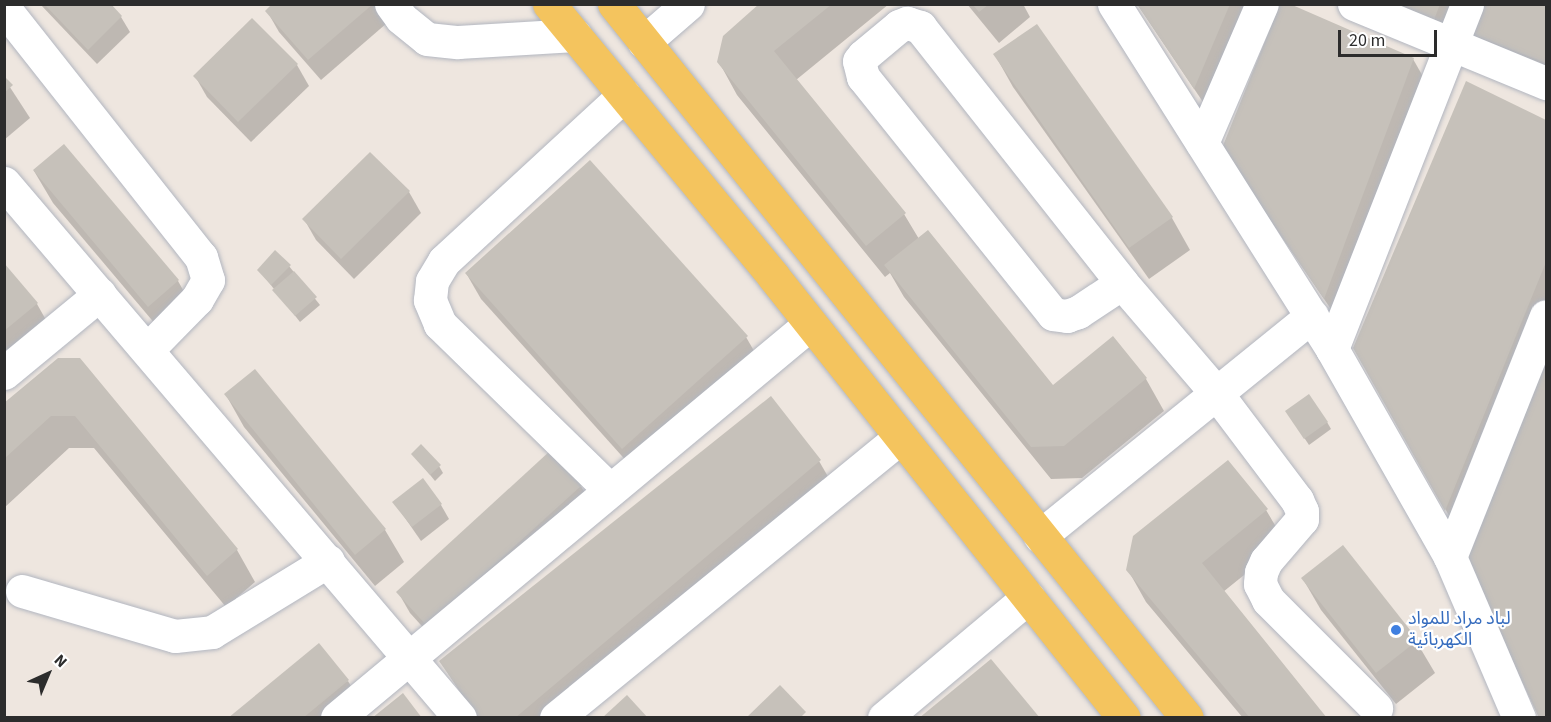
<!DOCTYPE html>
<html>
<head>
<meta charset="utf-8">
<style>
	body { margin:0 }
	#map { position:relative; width:1551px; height:722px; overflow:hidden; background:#eee6df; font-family:"Source Sans 3","Noto Sans Arabic",sans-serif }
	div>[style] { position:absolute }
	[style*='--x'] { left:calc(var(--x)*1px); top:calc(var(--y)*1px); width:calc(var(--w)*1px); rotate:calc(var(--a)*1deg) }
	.shadow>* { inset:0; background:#0003 }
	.building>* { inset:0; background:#c6c1ba }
	.roads { filter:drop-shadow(0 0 2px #b2b6c0) drop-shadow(0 0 2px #b2b6c0) }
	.minor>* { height:33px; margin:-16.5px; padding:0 16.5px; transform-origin:16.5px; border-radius:16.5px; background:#fff }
	.major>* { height:33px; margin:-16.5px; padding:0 16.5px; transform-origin:16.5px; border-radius:16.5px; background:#f4c45e }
	.dots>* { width:16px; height:16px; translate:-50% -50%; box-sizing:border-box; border:3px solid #fff; border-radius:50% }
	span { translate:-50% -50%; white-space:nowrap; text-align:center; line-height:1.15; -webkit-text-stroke:4.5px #fff; paint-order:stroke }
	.shop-label { font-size:18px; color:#366cbe }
	.left { translate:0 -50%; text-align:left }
	.frame { position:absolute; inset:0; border:6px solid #2c2c2c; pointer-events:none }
	.north { position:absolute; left:18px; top:644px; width:60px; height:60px; -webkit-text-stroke:4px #fff; paint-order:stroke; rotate:44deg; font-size:16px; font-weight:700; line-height:24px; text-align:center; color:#2c2c2c }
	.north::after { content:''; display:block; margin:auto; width:21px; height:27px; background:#2c2c2c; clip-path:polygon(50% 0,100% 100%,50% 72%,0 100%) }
	.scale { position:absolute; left:1338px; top:30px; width:99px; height:27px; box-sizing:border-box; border:3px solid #2c2c2c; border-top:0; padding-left:8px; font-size:18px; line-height:21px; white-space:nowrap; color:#2c2c2c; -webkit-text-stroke:4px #fff; paint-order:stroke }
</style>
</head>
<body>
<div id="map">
	<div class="shadow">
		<i style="clip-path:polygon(40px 4px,109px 4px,121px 17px,130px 32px,97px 64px)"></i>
		<i style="clip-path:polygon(275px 4px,409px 4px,321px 80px,279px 32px,267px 11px)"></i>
		<i style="clip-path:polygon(761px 4px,889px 4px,796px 80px,904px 214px,919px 239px,1053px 387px,1113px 338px,1146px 379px,1164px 411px,1082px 478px,1051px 479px,904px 297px,890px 273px,885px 277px,737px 95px,719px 62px)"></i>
		<i style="clip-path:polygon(967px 4px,1023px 4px,1030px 17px,999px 43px)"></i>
		<i style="clip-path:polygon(1137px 4px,1251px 4px,1207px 108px)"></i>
		<i style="clip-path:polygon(1358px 4px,1465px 4px,1448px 45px)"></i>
		<i style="clip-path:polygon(1485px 4px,1546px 4px,1546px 82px,1488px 60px,1473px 34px)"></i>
		<i style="clip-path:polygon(1036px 26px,1172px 218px,1190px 250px,1149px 279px,1013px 87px,995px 55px)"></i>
		<i style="clip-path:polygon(1413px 59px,1425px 80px,1337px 318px,1236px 170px)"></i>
		<i style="clip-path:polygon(297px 65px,309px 86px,251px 142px,207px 97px,195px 76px)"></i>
		<i style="clip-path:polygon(4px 78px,30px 118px,4px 140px)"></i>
		<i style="clip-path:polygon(1467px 83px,1546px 121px,1546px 311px,1457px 530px,1355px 348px)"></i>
		<i style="clip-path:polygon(64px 146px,178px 281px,196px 313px,167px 338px,53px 203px,34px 171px)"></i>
		<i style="clip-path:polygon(370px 154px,409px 192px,421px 213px,354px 279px,316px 240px,304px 219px)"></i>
		<i style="clip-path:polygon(4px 266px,37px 304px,55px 336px,4px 378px)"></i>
		<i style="clip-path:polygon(289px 266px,320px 305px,300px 322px,259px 270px)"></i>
		<i style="clip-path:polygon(466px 273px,746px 337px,761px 363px,638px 474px,481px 299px)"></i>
		<i style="clip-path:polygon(1546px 359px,1546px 718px,1541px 718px,1465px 556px)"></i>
		<i style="clip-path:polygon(80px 360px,237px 550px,255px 582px,226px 607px,94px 448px,69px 448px,4px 508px,4px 405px)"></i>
		<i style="clip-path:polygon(226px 395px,385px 530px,404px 562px,375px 586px,244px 427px)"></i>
		<i style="clip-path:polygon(1291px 418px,1327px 422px,1331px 429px,1309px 445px)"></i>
		<i style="clip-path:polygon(413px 454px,439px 466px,443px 473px,435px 481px)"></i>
		<i style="clip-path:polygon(819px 461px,834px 487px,560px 718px,477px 718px,440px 661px)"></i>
		<i style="clip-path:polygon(581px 486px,593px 507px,440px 646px,410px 613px,398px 592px)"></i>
		<i style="clip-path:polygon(394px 502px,441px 505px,449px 519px,421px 541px)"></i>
		<i style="clip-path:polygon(1266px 510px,1285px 542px,1223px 592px,1325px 718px,1243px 718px,1146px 602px,1128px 570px)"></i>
		<i style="clip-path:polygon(1343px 547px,1416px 641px,1435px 673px,1396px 704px,1321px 610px,1303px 579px)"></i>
		<i style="clip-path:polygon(348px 681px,366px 712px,360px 718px,230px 718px)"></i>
	</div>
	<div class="building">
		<i style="clip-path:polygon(44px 4px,111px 4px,122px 16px,88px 50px)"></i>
		<i style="clip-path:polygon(272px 4px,373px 4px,308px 60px,265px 11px)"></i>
		<i style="clip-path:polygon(759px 4px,832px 4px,774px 51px,906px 213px,866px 246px,717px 62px,723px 36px)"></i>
		<i style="clip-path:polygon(1137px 4px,1230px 4px,1194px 89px)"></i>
		<i style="clip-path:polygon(1280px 4px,1290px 4px,1414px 58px,1324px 299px,1222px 148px)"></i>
		<i style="clip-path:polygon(1399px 4px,1440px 4px,1434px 20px)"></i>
		<i style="clip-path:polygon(1484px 4px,1546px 4px,1546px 63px,1471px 34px)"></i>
		<i style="clip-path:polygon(973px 5px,988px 5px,979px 12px)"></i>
		<i style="clip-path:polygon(252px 18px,298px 64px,238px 122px,193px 76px)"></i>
		<i style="clip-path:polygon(1037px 24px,1173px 217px,1129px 248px,993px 54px)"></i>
		<i style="clip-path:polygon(4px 76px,13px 85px,4px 93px)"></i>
		<i style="clip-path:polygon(1466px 81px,1546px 120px,1546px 262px,1445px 511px,1353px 348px)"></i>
		<i style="clip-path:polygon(64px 144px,179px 280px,148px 307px,33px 170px)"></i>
		<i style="clip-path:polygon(370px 152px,410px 191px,341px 259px,302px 219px)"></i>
		<i style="clip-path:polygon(590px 160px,748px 336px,622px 449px,465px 273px)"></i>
		<i style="clip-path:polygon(928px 230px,1053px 385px,1113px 336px,1147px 378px,1064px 446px,1031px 447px,884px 265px)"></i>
		<i style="clip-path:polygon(275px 250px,291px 265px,271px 285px,257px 270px)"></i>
		<i style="clip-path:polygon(4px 263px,38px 303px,4px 331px)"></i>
		<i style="clip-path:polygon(294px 271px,317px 297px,295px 316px,272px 290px)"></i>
		<i style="clip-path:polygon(1546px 355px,1546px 718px,1539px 718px,1463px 556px)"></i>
		<i style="clip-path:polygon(58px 358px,80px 358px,238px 549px,207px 576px,75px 416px,51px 416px,4px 459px,4px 403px)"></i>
		<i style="clip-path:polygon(255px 369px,386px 529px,355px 555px,224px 394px)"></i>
		<i style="clip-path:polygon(1309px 394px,1328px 422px,1304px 439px,1285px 411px)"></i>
		<i style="clip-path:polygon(771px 396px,821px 460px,515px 718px,479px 718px,439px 661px)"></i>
		<i style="clip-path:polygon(421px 444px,441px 465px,430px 475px,411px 454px)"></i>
		<i style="clip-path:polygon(551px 450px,582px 485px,427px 626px,396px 592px)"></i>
		<i style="clip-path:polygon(1228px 460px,1268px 509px,1202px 563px,1327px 718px,1250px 718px,1126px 570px,1133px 536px)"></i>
		<i style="clip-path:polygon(423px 478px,442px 504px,412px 527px,392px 502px)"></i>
		<i style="clip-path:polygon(1343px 545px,1418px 640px,1376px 673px,1301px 578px)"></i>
		<i style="clip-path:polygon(319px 643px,349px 680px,303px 718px,228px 718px)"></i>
		<i style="clip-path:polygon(991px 659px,1040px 718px,919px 718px)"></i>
		<i style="clip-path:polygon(780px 685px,806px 712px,800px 718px,746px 718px)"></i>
		<i style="clip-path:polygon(403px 693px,422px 718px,372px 718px)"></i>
		<i style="clip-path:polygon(627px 695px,648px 718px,602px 718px)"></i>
	</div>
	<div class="roads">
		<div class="minor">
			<i style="--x:391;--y:4;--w:17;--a:54"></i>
			<i style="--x:401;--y:18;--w:33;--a:39"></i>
			<i style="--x:427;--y:39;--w:31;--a:6"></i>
			<i style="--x:458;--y:42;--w:117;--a:-3.4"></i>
			<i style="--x:1114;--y:4;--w:408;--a:57.7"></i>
			<i style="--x:1332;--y:349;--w:239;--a:60.4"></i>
			<i style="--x:1450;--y:557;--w:175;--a:66.8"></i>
			<i style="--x:1354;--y:4;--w:208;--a:22.4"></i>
			<i style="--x:4;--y:8;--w:318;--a:51.7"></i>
			<i style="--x:201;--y:257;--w:24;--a:73"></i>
			<i style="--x:208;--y:280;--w:22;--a:120"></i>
			<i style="--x:197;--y:299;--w:71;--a:134.4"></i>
			<i style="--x:644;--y:42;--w:58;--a:-40.8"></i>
			<i style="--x:1202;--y:143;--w:151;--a:-66.7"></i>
			<i style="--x:4;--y:183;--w:703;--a:49.56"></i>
			<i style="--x:1122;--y:283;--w:53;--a:146.6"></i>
			<i style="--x:1078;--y:312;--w:12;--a:160"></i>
			<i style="--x:1067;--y:316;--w:14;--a:-172"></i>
			<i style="--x:1053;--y:314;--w:304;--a:-128.7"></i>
			<i style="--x:863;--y:77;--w:16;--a:-104"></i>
			<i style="--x:859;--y:61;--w:6;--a:-51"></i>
			<i style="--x:863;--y:56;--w:47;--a:-39.8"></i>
			<i style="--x:899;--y:26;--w:9;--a:-21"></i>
			<i style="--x:907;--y:23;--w:14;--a:17"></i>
			<i style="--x:920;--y:27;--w:326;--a:51.7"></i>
			<i style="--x:1122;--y:283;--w:146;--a:49.4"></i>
			<i style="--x:1217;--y:394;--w:133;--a:53"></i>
			<i style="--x:1297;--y:500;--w:12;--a:66"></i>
			<i style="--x:1302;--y:511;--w:8;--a:90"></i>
			<i style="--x:1302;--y:519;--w:55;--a:130.6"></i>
			<i style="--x:1266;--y:561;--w:12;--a:114"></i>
			<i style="--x:1261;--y:572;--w:12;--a:95"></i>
			<i style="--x:1260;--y:584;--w:18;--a:63"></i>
			<i style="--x:1268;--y:600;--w:153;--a:45"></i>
			<i style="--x:1332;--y:349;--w:370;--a:-68.6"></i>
			<i style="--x:4;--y:373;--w:124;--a:-39.5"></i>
			<i style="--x:610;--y:490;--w:238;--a:-135.7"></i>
			<i style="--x:440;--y:324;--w:26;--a:-113"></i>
			<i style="--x:430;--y:300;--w:19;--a:-84"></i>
			<i style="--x:432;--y:281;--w:23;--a:-59"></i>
			<i style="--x:444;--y:261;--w:245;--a:-42.7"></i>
			<i style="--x:1040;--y:536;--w:350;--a:-39"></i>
			<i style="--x:1450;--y:557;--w:259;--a:-68.3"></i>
			<i style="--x:22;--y:591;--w:159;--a:16.4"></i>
			<i style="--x:175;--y:636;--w:37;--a:-6"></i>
			<i style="--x:212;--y:632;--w:136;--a:-31.5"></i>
			<i style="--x:337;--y:718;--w:616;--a:-39.79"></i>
			<i style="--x:556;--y:718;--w:444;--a:-39.2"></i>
			<i style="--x:884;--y:718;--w:188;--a:-40"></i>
		</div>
		<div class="major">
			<i style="--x:549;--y:4;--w:352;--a:50.5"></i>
			<i style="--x:773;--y:276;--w:564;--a:51.55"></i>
			<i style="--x:614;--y:4;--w:915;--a:51.25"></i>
		</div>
	</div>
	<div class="dots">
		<i style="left:1396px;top:630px;background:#3f7fe0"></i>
	</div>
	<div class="shop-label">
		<span class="left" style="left:1408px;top:630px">لباد مراد للمواد<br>الكهربائية</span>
	</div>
	<div class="frame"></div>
	<div class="north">N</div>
	<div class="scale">20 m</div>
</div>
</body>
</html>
